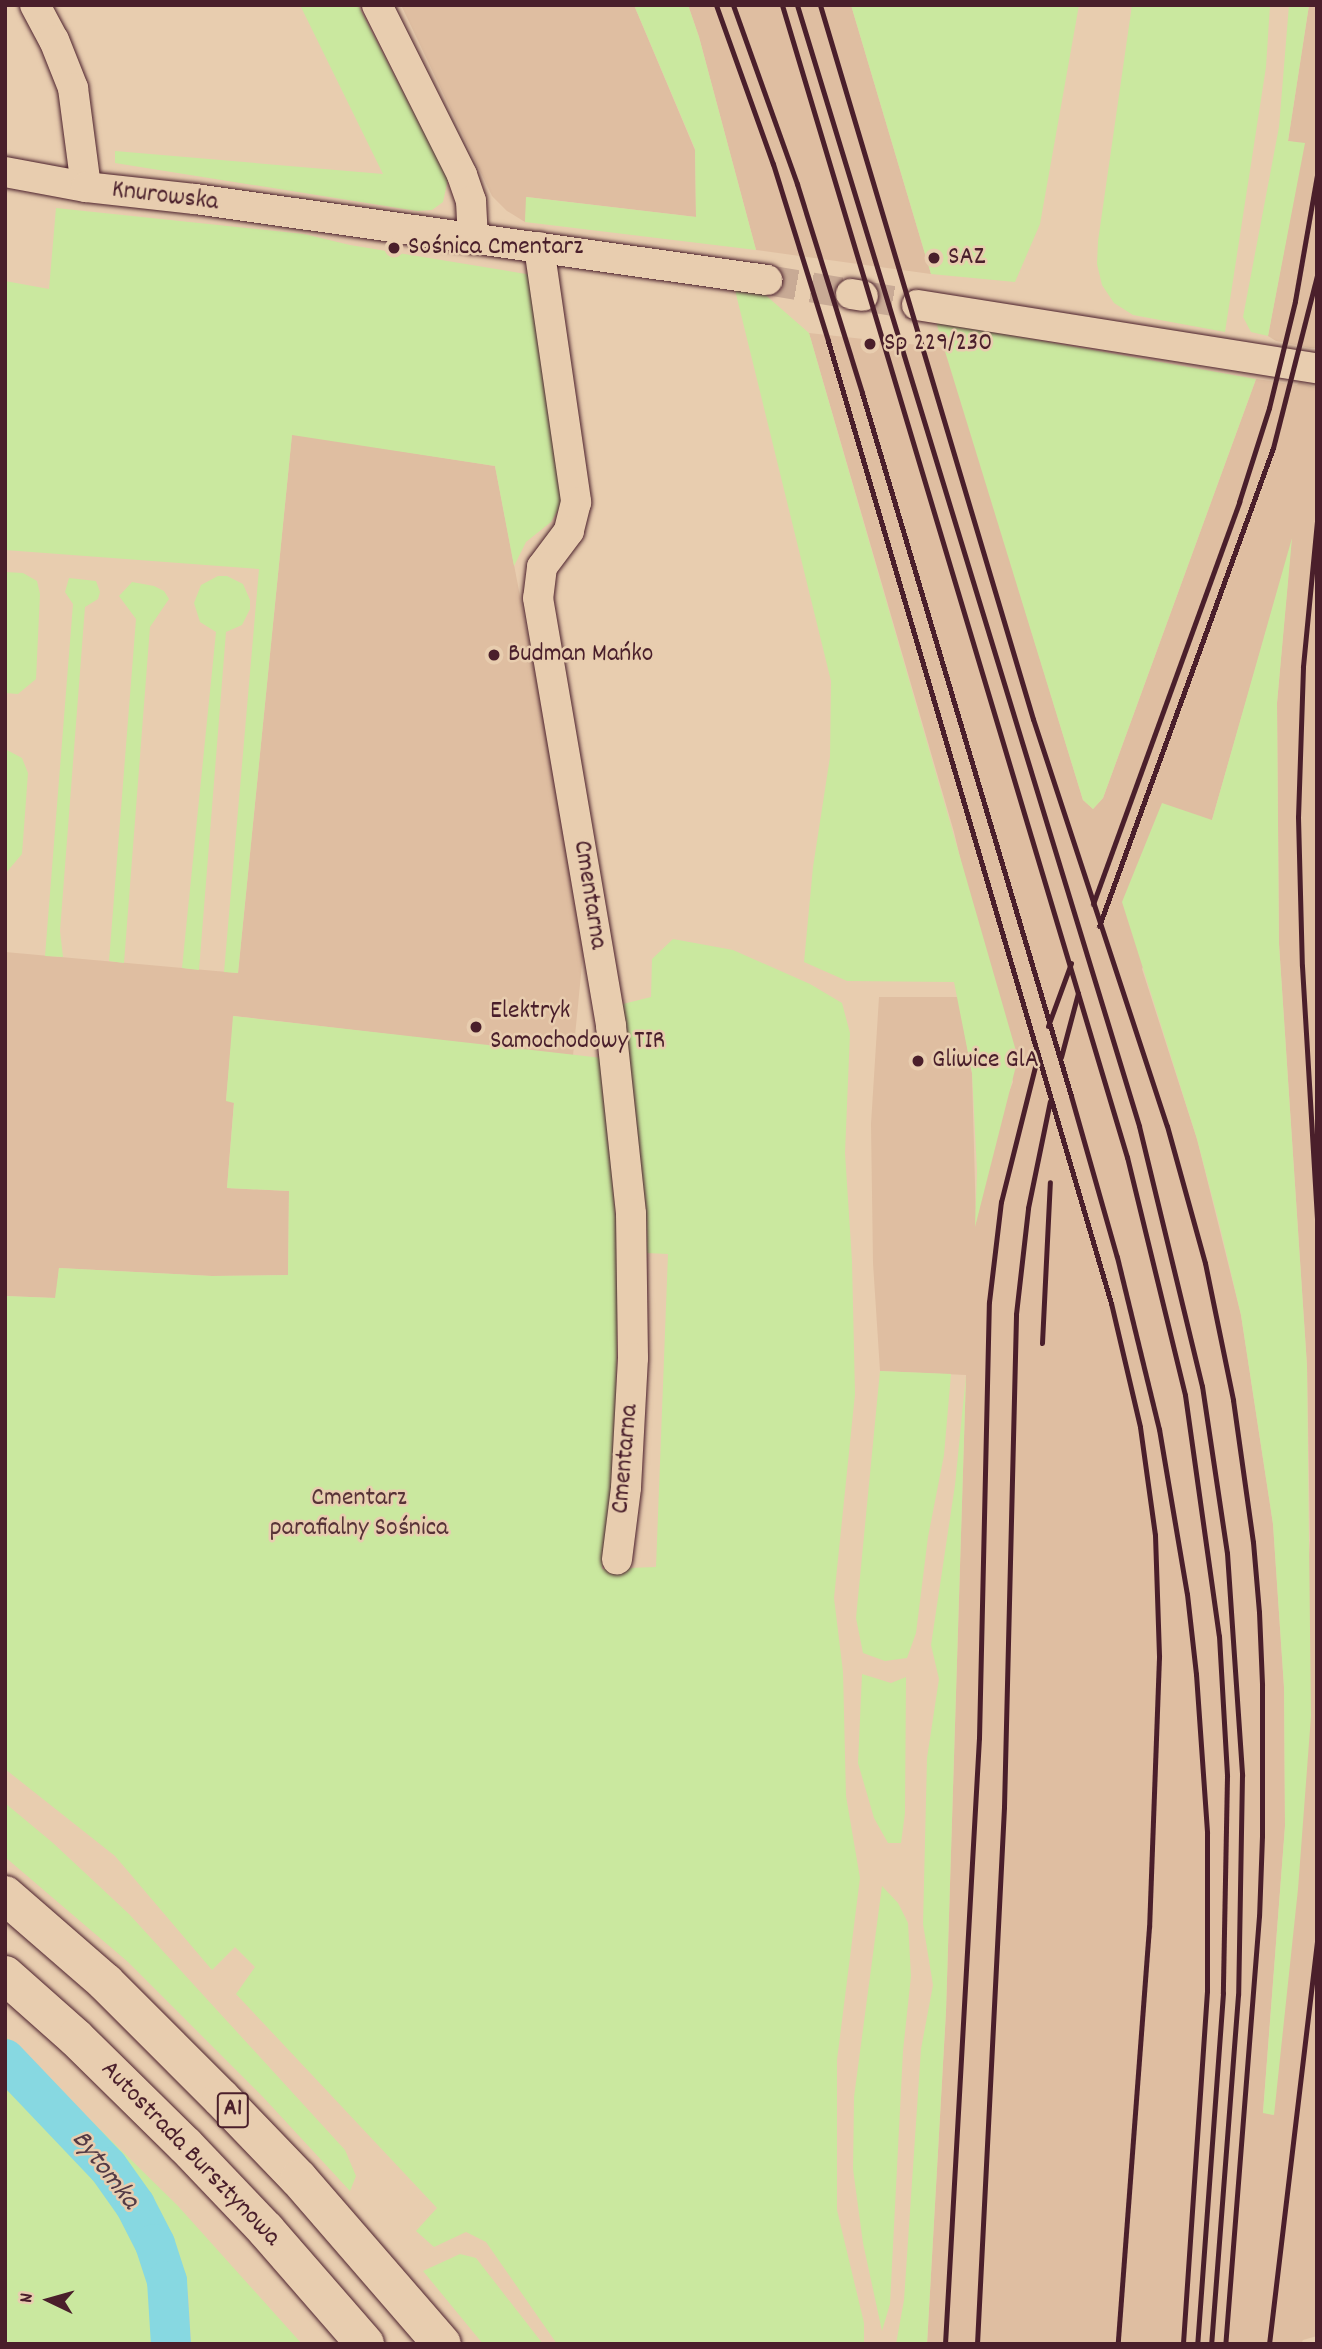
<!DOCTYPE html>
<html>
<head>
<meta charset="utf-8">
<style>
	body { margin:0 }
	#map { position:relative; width:1322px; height:2349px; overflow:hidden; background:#e8cdaf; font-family:Dekko,sans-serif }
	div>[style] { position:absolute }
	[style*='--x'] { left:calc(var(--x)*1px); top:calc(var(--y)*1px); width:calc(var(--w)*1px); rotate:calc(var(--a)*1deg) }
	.built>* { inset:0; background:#dfbea1 }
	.green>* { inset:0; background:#cae89f }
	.river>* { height:40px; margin:-20px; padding:0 20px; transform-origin:20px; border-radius:20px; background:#87d8e1 }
	.minor-tunnel>* { height:30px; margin-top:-15px; transform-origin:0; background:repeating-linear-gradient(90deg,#c8aa95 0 30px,transparent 0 45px) }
	.roads { filter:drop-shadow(0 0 2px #4a1f2b) drop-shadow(0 0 2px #4a1f2b) }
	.minor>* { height:30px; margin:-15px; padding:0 15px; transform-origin:15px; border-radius:15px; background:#e8cdaf }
	.highway>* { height:38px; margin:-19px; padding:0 19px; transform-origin:19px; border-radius:19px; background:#e8cdaf }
	.rail>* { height:5px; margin:-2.5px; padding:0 2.5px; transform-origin:2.5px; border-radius:2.5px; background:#4a1f2b }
	.dots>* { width:19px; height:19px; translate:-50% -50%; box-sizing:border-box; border:4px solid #e8cdaf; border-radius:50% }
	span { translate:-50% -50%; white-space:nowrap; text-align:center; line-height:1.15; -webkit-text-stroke:5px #e8cdaf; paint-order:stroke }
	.shield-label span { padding:2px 5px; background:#e8cdaf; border:2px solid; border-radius:5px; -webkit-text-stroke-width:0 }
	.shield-label { font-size:24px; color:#4a1f2b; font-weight:700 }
	.street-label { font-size:26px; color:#4a1f2b }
	.poi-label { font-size:26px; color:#4a1f2b }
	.left { translate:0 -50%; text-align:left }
	.park-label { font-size:26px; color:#573337 }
	.water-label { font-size:28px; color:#533b46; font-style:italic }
	.frame { position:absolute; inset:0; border:7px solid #4a1f2b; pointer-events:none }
	.north { position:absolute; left:14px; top:2265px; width:70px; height:70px; -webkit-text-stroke:5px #e8cdaf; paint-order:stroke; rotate:275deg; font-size:19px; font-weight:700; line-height:28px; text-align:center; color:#4a1f2b }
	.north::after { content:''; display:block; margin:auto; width:24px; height:32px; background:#4a1f2b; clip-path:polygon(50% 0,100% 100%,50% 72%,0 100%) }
</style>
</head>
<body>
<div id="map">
	<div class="built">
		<i style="clip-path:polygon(401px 5px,634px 5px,695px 150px,696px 217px,527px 197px,525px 222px,507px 211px,492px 196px)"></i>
		<i style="clip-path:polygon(688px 5px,851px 5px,931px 274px,756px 250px,699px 37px)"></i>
		<i style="clip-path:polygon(1309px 5px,1317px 5px,1317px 348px,1310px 348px,1276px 341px,1268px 336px,1304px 144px,1288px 141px)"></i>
		<i style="clip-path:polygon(evenodd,809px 333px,945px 348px,1083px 800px,1093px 809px,1103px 798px,1256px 379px,1297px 385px,1299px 382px,1317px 388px,1317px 2336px,1303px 2340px,1301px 2344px,927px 2344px,946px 2011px,966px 1375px,880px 1371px,873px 1263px,871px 1124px,879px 997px,958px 997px,972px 1073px,976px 1222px,1005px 1102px,1013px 1082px,954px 832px,809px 333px,1291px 544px,1277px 703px,1279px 944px,1307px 1366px,1310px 1540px,1273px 2115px,1263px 2112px,1285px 1826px,1284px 1687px,1273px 1524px,1241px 1315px,1197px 1139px,1142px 969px,1212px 820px,1291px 544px)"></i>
		<i style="clip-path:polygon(292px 434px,495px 466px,585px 934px,573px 1056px,234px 1016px,226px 1100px,234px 1102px,227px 1188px,289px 1191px,288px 1275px,212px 1276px,59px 1268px,56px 1298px,5px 1296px,5px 952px,238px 973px)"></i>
	</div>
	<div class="green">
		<i style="clip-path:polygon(300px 5px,358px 5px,448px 179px,443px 202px,432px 210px,417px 211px,115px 163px,115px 151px,383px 174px)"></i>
		<i style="clip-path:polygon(634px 5px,688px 5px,699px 37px,756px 250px,525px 222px,526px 197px,696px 217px,695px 149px)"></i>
		<i style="clip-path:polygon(851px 5px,1079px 5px,1040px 224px,1015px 282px,931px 274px)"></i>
		<i style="clip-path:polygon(1132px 5px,1270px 5px,1266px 67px,1225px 332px,1133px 315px,1114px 303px,1102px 285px,1097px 264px,1098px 241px)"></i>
		<i style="clip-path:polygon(1289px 5px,1309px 5px,1288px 141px,1305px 143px,1268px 336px,1251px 332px,1243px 317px,1279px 127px)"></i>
		<i style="clip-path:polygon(56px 208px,304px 234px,350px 245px,532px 275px,567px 495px,551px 522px,526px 542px,514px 566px,495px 466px,292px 435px,238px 973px,224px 972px,259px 569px,5px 550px,5px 281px,49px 289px)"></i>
		<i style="clip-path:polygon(735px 290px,762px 292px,809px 333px,1018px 1058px,975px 1227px,977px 1171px,972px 1073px,954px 982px,847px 981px,804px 962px,813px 867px,830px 757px,831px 681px)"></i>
		<i style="clip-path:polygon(936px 322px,1256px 379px,1103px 798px,1093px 809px,1083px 800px)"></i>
		<i style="clip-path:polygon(1292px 538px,1277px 703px,1279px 944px,1307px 1366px,1311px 1716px,1298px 1889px,1274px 2115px,1263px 2113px,1285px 1826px,1284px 1687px,1273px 1524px,1241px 1315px,1220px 1227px,1197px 1139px,1122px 902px,1162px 803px,1212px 820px)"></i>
		<i style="clip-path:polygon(5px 572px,23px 573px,37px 581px,40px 594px,36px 679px,18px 694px,5px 693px)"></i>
		<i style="clip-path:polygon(218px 576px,227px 576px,243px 584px,250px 600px,250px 609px,242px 625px,226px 632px,199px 970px,182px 968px,216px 632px,200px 622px,194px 603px,201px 585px)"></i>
		<i style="clip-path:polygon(69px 578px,96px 581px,100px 592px,98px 599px,85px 607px,60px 931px,63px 957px,45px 956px,73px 604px,65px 592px)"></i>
		<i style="clip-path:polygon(132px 582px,154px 586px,164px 591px,169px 599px,150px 627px,124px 963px,109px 961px,136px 619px,119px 596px)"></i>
		<i style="clip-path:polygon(5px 749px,22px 758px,28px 773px,22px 854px,5px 874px)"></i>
		<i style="clip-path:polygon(673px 939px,733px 950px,810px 984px,842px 1003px,850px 1033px,845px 1153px,852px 1261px,855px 1394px,834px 1598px,843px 1672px,846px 1796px,860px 1878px,837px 2060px,837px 2210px,864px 2323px,864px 2344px,557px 2344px,486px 2242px,466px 2232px,434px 2247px,416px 2231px,437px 2208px,236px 1994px,255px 1967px,235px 1947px,212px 1970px,115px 1856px,5px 1769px,5px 1296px,55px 1298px,59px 1268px,212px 1276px,288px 1275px,289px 1191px,227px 1188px,234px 1103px,226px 1101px,233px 1016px,602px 1058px,619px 1255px,614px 1481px,602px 1569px,656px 1567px,668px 1254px,647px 1253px,646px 1211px,619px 1005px,651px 997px,652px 959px)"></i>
		<i style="clip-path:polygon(880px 1371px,951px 1374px,944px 1455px,928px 1537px,916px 1633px,907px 1658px,885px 1661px,863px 1653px,856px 1618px)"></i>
		<i style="clip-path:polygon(966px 1375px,946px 2011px,927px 2344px,896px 2344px,904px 2300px,921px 2049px,933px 1985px,923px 1924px,927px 1758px,939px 1679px,931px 1645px,955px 1485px)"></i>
		<i style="clip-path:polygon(862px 1674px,891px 1683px,906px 1677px,905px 1813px,901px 1843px,888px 1843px,874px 1818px,858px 1763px)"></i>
		<i style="clip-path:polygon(5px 1803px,53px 1843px,129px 1914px,345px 2150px,356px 2176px,350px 2191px,263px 2097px,128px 1962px,5px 1857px)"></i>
		<i style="clip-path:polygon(882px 1886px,898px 1903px,908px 1923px,911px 1976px,903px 2051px,890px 2304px,882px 2331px,863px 2243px,853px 2169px,854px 2097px)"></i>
		<i style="clip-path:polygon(5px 2036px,178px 2206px,302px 2344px,191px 2344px,188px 2293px,159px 2225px,141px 2243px,165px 2322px,167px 2344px,5px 2344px)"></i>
		<i style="clip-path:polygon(460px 2254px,476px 2258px,543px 2344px,483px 2344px,423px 2271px)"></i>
	</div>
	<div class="river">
		<i style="--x:5;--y:2059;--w:149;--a:46.4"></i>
		<i style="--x:108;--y:2167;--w:47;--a:54.6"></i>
		<i style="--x:135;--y:2205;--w:44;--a:62.9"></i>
		<i style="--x:155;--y:2244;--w:39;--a:72"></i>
		<i style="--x:167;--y:2281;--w:63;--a:86.4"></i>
	</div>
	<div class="minor-tunnel">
		<i style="--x:767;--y:280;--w:85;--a:9.5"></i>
		<i style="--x:863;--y:296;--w:55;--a:9.5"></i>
	</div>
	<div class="roads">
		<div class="minor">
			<i style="--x:35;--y:5;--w:40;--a:62"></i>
			<i style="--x:54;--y:40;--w:52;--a:68.4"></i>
			<i style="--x:73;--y:88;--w:100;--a:82.5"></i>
			<i style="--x:377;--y:5;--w:190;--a:63.4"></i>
			<i style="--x:462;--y:175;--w:28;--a:71"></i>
			<i style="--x:471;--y:201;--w:38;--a:87"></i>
			<i style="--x:5;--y:172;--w:82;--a:10.5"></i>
			<i style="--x:86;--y:187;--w:110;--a:6.3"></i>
			<i style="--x:195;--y:199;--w:578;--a:8.06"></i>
			<i style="--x:539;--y:247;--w:258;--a:81.7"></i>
			<i style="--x:576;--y:502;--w:30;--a:104"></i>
			<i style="--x:569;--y:531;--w:45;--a:126.9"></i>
			<i style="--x:542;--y:567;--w:31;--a:97"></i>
			<i style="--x:538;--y:598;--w:434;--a:80.3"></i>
			<i style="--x:611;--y:1026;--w:189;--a:83.9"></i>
			<i style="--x:631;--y:1214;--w:144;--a:89.2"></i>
			<i style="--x:633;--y:1358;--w:130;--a:93.1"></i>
			<i style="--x:626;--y:1488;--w:72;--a:97.2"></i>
			<i style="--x:851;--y:294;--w:12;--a:9"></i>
			<i style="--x:917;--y:305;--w:405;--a:9"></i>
		</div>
		<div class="highway">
			<i style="--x:5;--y:1895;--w:133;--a:41"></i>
			<i style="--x:105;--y:1982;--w:164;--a:45"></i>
			<i style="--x:221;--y:2098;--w:112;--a:46.1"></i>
			<i style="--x:299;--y:2179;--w:218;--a:49.1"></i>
			<i style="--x:5;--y:1975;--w:95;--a:41.6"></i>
			<i style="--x:76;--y:2038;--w:154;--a:44.5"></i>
			<i style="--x:186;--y:2146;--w:116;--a:46.4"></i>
			<i style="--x:266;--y:2230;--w:151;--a:49"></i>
		</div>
	</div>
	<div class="rail">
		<i style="--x:716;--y:5;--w:169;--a:70.3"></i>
		<i style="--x:773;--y:164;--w:185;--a:72.7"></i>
		<i style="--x:828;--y:341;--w:1003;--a:73.61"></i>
		<i style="--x:1111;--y:1303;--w:127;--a:76.8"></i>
		<i style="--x:1140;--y:1427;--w:109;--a:82.1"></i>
		<i style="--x:1155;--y:1535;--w:122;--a:88.1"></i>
		<i style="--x:1159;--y:1657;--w:270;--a:92.1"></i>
		<i style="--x:1149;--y:1927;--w:418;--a:94.3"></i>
		<i style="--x:733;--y:5;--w:190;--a:70.3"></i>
		<i style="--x:797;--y:184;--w:219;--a:72.7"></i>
		<i style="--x:862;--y:393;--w:733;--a:73.44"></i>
		<i style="--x:1071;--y:1096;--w:167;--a:74.1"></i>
		<i style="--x:1117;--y:1257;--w:177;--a:76.3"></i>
		<i style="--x:1159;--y:1429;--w:167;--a:80.4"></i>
		<i style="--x:1187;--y:1594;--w:81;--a:83.6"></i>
		<i style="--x:1196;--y:1674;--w:159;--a:86"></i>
		<i style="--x:1207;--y:1833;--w:158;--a:90"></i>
		<i style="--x:1207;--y:1991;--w:354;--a:93.9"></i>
		<i style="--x:782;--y:5;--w:1203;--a:73.33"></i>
		<i style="--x:1127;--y:1157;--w:245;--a:76.3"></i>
		<i style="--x:1185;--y:1395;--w:243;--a:82"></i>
		<i style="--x:1219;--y:1636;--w:140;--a:86.7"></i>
		<i style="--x:1227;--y:1776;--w:217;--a:91.1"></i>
		<i style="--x:1223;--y:1993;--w:352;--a:94.2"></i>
		<i style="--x:797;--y:5;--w:1172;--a:73.03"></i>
		<i style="--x:1139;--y:1126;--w:268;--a:76.4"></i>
		<i style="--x:1202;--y:1386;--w:169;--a:81.5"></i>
		<i style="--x:1227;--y:1553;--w:223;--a:86.1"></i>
		<i style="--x:1242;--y:1775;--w:220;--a:91"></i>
		<i style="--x:1238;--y:1995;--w:350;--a:94.4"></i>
		<i style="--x:820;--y:5;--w:745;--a:73.39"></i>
		<i style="--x:1033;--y:719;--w:428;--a:71.8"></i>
		<i style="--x:1167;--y:1126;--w:142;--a:74.5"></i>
		<i style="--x:1205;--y:1263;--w:140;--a:78.4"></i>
		<i style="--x:1233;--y:1400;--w:143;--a:82"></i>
		<i style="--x:1253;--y:1542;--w:70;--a:85.1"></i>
		<i style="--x:1259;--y:1612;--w:73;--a:87.6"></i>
		<i style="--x:1262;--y:1685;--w:151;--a:90"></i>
		<i style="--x:1262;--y:1836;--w:80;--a:92.1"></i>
		<i style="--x:1259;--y:1916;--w:429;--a:94.5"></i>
		<i style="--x:1317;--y:521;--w:147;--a:95.5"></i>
		<i style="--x:1303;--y:667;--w:150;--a:91.9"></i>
		<i style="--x:1298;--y:817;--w:149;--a:88.5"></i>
		<i style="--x:1302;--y:966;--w:253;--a:86.6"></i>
		<i style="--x:1093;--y:904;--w:428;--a:-70"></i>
		<i style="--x:1239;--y:502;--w:99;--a:-72.3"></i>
		<i style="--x:1269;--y:408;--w:110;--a:-76.3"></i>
		<i style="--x:1295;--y:301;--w:128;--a:-80.1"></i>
		<i style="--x:1099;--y:926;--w:509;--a:-70"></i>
		<i style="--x:1273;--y:448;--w:179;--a:-75.7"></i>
		<i style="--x:1048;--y:1026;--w:67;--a:-69.9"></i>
		<i style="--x:1061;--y:1057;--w:66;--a:-75.1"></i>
		<i style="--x:1042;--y:1343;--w:161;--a:-87.2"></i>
		<i style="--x:945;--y:2344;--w:607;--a:-86.79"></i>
		<i style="--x:979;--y:1738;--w:436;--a:-88.7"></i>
		<i style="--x:989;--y:1302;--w:101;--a:-83.2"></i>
		<i style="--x:1001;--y:1202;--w:152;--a:-75.9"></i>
		<i style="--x:977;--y:2344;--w:538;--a:-87.12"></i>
		<i style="--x:1004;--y:1807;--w:493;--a:-88.6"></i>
		<i style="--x:1016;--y:1314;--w:107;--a:-83.5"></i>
		<i style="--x:1028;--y:1208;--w:109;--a:-78.4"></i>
		<i style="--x:1269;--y:2344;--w:408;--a:-83.2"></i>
	</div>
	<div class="dots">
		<i style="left:394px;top:248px;background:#4a1f2b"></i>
		<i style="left:934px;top:258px;background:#4a1f2b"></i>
		<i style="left:870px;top:344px;background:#4a1f2b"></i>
		<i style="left:494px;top:655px;background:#4a1f2b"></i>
		<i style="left:476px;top:1027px;background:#4a1f2b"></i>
		<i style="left:918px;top:1061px;background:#4a1f2b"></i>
	</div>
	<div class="shield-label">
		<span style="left:233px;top:2110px">A1</span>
	</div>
	<div class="street-label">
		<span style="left:165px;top:197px;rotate:7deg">Knurowska</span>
		<span style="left:589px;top:895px;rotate:81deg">Cmentarna</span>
		<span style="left:626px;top:1459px;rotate:-85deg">Cmentarna</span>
		<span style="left:190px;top:2154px;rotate:46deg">Autostrada Bursztynowa</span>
	</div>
	<div class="poi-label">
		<span class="left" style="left:408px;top:248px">Sośnica Cmentarz</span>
		<span class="left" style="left:948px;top:258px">SAZ</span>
		<span class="left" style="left:884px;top:344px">Sp 229/230</span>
		<span class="left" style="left:508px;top:655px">Budman Mańko</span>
		<span class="left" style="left:490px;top:1027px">Elektryk<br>Samochodowy TIR</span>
		<span class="left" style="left:932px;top:1061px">Gliwice GlA</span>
	</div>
	<div class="park-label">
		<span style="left:359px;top:1514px">Cmentarz<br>parafialny Sośnica</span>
	</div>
	<div class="water-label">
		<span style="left:104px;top:2171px;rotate:52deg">Bytomka</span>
	</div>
	<div class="frame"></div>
	<div class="north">N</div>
</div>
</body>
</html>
